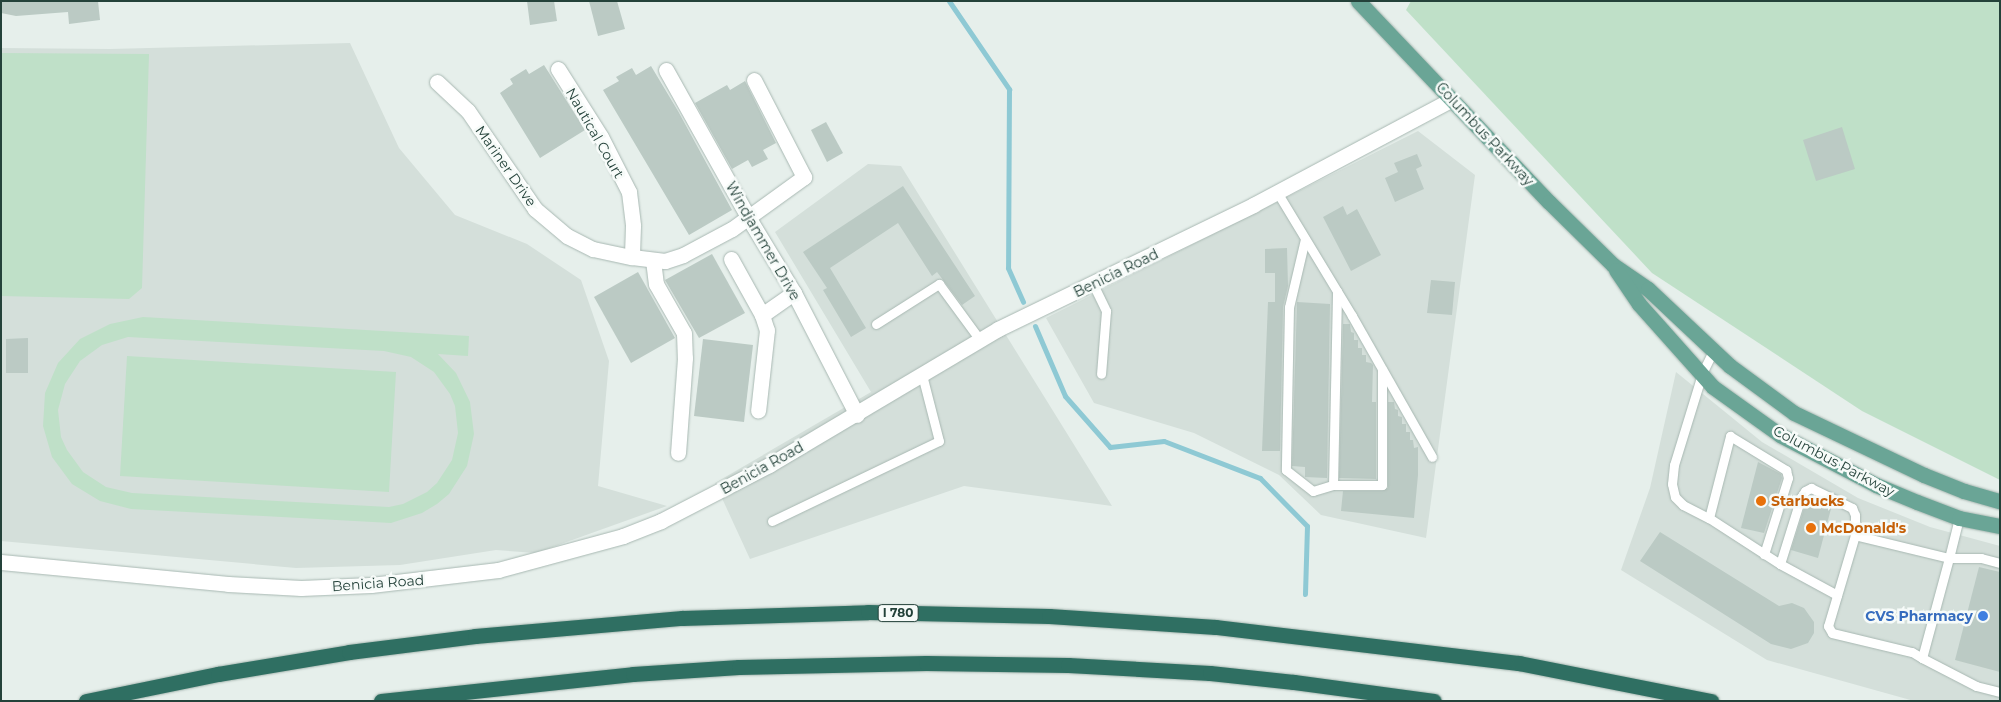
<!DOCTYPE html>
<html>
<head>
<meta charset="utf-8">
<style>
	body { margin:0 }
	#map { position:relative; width:2001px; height:702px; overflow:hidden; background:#e6efeb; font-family:Montserrat,sans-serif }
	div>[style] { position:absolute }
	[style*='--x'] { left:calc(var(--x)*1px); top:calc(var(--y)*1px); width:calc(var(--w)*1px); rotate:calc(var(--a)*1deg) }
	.built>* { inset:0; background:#d4dfda }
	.green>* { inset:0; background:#bfe0c8 }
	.stream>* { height:5px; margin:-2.5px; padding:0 2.5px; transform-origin:2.5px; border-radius:2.5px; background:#8ec9d4 }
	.building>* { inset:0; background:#bbcac4 }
	.roads { filter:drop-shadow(0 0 1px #a8b8b2) drop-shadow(0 0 1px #a8b8b2) }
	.lane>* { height:9px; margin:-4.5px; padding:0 4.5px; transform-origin:4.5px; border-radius:4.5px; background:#fff }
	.street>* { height:15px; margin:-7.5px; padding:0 7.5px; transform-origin:7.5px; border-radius:7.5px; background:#fff }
	.secondary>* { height:15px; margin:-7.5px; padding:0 7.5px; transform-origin:7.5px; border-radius:7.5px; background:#fff }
	.primary>* { height:15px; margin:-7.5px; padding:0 7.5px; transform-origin:7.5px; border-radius:7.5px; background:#6aa596 }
	.highway>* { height:15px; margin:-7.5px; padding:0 7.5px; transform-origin:7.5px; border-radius:7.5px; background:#2f6f62 }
	.dots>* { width:14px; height:14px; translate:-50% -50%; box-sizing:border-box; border:2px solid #f7fbf9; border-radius:50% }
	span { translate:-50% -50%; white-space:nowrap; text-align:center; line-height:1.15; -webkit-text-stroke:5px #f7fbf9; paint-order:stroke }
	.shield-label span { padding:1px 4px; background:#f7fbf9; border:1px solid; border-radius:4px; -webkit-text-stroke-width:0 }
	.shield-label { font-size:12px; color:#24423a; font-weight:700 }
	.street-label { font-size:14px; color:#24423a }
	.food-label { font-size:14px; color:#c56008; font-weight:700 }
	.left { translate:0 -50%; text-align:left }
	.shop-label { font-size:14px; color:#366cbe; font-weight:700 }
	.right { translate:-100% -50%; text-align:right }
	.frame { position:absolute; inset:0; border:2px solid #24423a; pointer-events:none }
</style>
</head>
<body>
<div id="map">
	<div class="built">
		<i style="clip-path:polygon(350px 43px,399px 148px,455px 215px,527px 244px,581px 280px,609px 361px,598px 486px,667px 506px,536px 553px,496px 550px,400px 565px,296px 568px,1px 541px,1px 48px,110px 49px)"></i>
		<i style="clip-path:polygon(1418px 131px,1475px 175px,1426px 538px,1321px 515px,1279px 475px,1194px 433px,1094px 403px,1046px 318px)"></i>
		<i style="clip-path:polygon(868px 164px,901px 166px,1112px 506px,964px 486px,750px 559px,715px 483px,871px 392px,775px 232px)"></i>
		<i style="clip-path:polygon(1676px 372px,1762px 442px,1858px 498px,1930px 527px,2000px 546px,2000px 701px,1914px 701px,1767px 660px,1621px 570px,1650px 488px)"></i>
	</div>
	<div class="green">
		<i style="clip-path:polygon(1411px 1px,2000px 1px,2000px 480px,1862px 411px,1652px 273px,1406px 10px)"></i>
		<i style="clip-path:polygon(1px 53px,149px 54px,142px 288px,129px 299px,1px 296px)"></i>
		<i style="clip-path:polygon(evenodd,143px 317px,469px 336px,468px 356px,438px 354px,456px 373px,470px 402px,474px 434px,467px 466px,449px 494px,437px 504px,422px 513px,391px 523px,131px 509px,100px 501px,72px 484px,52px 457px,43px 426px,45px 393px,58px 363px,80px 339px,110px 324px,143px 317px,128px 337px,384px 351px,411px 357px,434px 372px,450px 394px,455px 406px,458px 433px,452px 460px,437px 483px,427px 492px,403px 504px,389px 507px,132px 493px,106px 487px,83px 472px,67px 450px,61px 437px,58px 410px,65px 384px,80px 361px,102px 345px,128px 337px)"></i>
		<i style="clip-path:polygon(127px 356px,396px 372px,389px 492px,120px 476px)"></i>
	</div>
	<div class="stream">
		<i style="--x:949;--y:1;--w:107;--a:55.7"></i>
		<i style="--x:1009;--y:89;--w:179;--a:90.3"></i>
		<i style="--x:1008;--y:268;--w:37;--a:66"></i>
		<i style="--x:1035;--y:326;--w:76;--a:66.8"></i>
		<i style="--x:1065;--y:396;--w:68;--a:48.6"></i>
		<i style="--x:1110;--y:447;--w:54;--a:-6.3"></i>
		<i style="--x:1164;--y:441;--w:103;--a:21.1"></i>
		<i style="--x:1260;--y:478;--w:67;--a:45.6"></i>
		<i style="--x:1307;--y:526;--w:68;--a:91.7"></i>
	</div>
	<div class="building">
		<i style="clip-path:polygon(1px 1px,98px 1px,100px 20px,69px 24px,68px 12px,16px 16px,1px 13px)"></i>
		<i style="clip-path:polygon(527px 1px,554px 1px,557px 21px,530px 25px)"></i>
		<i style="clip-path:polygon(589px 1px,617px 1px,625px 29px,598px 36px)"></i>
		<i style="clip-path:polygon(544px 65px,585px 130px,540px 158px,500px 93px,513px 84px,510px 79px,526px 69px,529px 74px)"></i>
		<i style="clip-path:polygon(651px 66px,678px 111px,732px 210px,689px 235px,603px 90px,619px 81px,616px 77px,632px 68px,636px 75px)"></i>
		<i style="clip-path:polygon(745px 81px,776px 143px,763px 150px,768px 159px,752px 167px,748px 160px,732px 169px,695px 103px,727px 85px,730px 90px)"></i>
		<i style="clip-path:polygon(826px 122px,843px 153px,827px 162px,811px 130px)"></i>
		<i style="clip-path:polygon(1842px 127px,1855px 169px,1816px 181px,1803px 140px)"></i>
		<i style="clip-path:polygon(1417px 154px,1422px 166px,1416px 169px,1424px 189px,1395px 202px,1385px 178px,1398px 172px,1394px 163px)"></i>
		<i style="clip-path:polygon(903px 186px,975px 296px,962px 305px,937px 272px,932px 276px,898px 223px,830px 268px,866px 328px,851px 337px,823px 290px,827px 288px,803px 252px)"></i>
		<i style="clip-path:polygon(1343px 206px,1347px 215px,1357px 209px,1381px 255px,1351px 271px,1323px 217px)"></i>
		<i style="clip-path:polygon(1287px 248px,1288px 286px,1283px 307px,1280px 451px,1262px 451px,1268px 302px,1275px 302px,1275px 273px,1265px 273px,1265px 249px)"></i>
		<i style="clip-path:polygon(712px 254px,745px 313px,699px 338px,665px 280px)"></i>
		<i style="clip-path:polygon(638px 272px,675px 338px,631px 363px,594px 297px)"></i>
		<i style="clip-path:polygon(1431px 280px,1455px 282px,1452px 315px,1427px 313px)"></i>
		<i style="clip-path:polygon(1297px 302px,1330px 304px,1327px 478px,1305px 477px,1305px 467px,1292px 466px)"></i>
		<i style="clip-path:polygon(1343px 324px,1350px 324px,1351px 332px,1354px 333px,1354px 340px,1358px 340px,1358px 348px,1362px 348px,1362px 355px,1366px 355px,1366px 362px,1371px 363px,1373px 365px,1372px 402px,1376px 402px,1376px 479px,1339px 478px)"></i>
		<i style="clip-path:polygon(28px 338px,28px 373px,6px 373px,6px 339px)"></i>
		<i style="clip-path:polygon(703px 339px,753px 345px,744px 422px,694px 416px)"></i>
		<i style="clip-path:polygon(1388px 402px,1394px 402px,1395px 409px,1398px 410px,1398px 416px,1402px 417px,1402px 424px,1406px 424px,1406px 432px,1410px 432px,1410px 440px,1413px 440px,1414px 448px,1418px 447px,1418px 475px,1414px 518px,1341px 511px,1343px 491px,1382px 491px,1388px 488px)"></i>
		<i style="clip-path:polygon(1758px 462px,1781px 474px,1782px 478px,1764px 533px,1741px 528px)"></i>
		<i style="clip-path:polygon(1807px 499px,1832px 505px,1818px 558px,1791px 550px)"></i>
		<i style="clip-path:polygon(1660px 532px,1779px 606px,1792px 603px,1804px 608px,1814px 622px,1814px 633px,1808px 643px,1791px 649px,1771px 644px,1640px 561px)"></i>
		<i style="clip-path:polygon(1979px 567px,2000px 572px,2000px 672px,1955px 660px)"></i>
	</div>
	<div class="roads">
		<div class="lane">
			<i style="--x:1277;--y:192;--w:145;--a:58.8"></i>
			<i style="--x:1352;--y:316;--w:162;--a:60.4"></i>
			<i style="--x:1305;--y:239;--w:70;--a:103.2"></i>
			<i style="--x:1289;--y:307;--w:163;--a:91.1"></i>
			<i style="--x:1286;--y:470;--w:34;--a:38"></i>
			<i style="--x:1313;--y:491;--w:21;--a:-17"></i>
			<i style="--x:1333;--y:485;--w:49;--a:0"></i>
			<i style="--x:1382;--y:485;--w:115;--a:-90"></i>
			<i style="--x:1093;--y:284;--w:30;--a:64"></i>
			<i style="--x:1106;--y:311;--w:63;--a:94.5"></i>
			<i style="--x:876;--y:324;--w:75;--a:-32.4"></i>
			<i style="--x:939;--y:284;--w:69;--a:53.8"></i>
			<i style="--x:1713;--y:351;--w:25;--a:116"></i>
			<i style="--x:1702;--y:374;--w:95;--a:107.1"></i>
			<i style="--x:1674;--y:465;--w:19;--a:96"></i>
			<i style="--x:1672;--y:484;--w:13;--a:77"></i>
			<i style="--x:1675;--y:497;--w:11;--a:45"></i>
			<i style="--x:1683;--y:505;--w:29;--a:27"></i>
			<i style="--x:1709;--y:518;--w:85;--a:32.9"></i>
			<i style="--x:1780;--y:564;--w:65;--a:28.5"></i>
			<i style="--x:1333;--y:485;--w:194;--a:-88.8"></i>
			<i style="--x:1709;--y:518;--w:85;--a:-75.6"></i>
			<i style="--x:1730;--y:436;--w:66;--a:31.3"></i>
			<i style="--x:1786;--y:470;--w:8;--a:76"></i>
			<i style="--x:1788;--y:478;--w:80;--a:107.5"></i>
			<i style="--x:1959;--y:518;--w:41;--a:104"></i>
			<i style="--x:1949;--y:558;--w:32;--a:0"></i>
			<i style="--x:1981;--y:558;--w:20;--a:15"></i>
			<i style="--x:772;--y:521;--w:185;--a:-25.6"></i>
			<i style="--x:939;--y:441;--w:68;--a:-104.4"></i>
			<i style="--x:1780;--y:564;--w:70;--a:-72.6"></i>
			<i style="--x:1801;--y:497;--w:7;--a:-56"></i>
			<i style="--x:1805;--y:491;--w:7;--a:-27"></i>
			<i style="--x:1811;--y:488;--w:46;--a:26"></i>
			<i style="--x:1852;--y:508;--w:8;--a:67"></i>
			<i style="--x:1855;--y:515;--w:20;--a:90"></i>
			<i style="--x:1922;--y:658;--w:104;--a:-74.9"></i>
			<i style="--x:1949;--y:558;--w:97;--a:-166.3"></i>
			<i style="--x:1855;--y:535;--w:95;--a:106.5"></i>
			<i style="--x:1828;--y:626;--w:8;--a:60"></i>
			<i style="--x:1832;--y:633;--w:82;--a:13.4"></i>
			<i style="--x:1912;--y:652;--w:12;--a:31"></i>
			<i style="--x:1922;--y:658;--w:61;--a:27.4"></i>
			<i style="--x:1976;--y:686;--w:25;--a:14"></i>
		</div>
		<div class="street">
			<i style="--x:558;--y:69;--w:80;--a:57.7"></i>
			<i style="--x:601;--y:137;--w:62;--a:63"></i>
			<i style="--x:629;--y:192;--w:34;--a:83"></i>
			<i style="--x:633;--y:226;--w:31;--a:92"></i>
			<i style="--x:666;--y:70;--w:168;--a:60.8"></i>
			<i style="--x:748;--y:217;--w:89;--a:58.8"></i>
			<i style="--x:794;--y:293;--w:137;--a:62.7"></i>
			<i style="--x:437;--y:82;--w:42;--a:43.1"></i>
			<i style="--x:468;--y:111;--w:119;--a:55.6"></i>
			<i style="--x:535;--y:209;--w:42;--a:40.2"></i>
			<i style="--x:567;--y:236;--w:29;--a:27"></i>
			<i style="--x:593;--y:249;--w:40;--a:12"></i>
			<i style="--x:632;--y:257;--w:33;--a:7"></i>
			<i style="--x:665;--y:261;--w:19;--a:-18"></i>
			<i style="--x:683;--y:255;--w:55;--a:-28"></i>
			<i style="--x:732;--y:229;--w:89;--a:-35.8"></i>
			<i style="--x:804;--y:177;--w:109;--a:-117.3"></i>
			<i style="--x:731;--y:259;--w:64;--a:61"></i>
			<i style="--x:762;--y:315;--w:16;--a:72"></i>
			<i style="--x:767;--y:330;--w:81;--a:96.3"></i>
			<i style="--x:653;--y:260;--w:24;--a:83"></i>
			<i style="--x:656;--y:284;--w:56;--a:60.3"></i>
			<i style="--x:684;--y:333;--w:25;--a:88"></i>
			<i style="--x:685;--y:358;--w:95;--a:94.2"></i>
			<i style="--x:762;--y:315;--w:39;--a:-35"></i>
		</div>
		<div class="secondary">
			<i style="--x:1;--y:562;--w:228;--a:5.5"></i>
			<i style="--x:228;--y:584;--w:73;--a:3.1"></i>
			<i style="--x:301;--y:588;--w:70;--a:-2.5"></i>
			<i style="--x:371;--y:585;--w:128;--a:-6.7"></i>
			<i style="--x:498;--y:570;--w:130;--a:-15.2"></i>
			<i style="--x:623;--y:536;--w:41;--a:-21.5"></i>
			<i style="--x:661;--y:521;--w:122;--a:-27.4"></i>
			<i style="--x:769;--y:465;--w:266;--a:-30.7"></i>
			<i style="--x:998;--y:329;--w:284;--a:-25.9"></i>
			<i style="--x:1253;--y:205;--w:225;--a:-28"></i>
		</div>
		<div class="primary">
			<i style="--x:1358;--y:1;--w:277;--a:46.5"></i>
			<i style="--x:1549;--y:202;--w:90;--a:44.5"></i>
			<i style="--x:1613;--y:265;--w:42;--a:34.4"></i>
			<i style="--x:1648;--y:289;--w:112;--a:43.2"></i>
			<i style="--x:1730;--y:366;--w:79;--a:36.3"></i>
			<i style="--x:1794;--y:413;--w:144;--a:25.5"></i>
			<i style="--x:1924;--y:475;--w:43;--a:21.8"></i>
			<i style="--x:1964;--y:491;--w:37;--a:16"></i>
			<i style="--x:1616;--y:270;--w:41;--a:55.9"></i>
			<i style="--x:1639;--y:304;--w:111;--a:48.3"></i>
			<i style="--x:1713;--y:387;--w:82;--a:35.6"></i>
			<i style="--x:1780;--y:435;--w:108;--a:27.5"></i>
			<i style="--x:1876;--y:485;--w:44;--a:22.5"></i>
			<i style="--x:1917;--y:502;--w:45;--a:20.9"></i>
			<i style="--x:1959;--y:518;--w:42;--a:11"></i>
		</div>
		<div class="highway">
			<i style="--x:86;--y:701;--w:135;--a:-11.6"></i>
			<i style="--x:218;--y:674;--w:133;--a:-9.5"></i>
			<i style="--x:349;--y:652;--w:127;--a:-7.2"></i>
			<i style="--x:475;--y:636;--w:208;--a:-5"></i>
			<i style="--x:682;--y:618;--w:186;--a:-1.8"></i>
			<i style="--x:868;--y:612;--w:181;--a:1.3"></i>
			<i style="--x:1049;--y:616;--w:167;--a:3.8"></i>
			<i style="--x:1216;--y:627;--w:305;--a:6.8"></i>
			<i style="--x:1519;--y:663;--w:196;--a:11.2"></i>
			<i style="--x:381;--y:701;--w:253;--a:-6.1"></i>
			<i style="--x:633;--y:674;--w:106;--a:-3.8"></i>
			<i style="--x:739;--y:667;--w:187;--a:-1.2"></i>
			<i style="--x:926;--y:663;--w:142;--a:0.8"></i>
			<i style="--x:1068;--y:665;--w:142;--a:3.2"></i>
			<i style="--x:1210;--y:673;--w:84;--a:6.1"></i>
			<i style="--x:1294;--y:682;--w:141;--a:7.7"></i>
		</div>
	</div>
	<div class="dots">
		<i style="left:1761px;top:501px;background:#e8710a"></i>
		<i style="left:1811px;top:528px;background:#e8710a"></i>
		<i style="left:1983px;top:616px;background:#3f7fe0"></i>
	</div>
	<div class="shield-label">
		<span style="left:898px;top:613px">I 780</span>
	</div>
	<div class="street-label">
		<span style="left:595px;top:133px;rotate:60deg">Nautical Court</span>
		<span style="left:1485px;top:134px;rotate:47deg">Columbus Parkway</span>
		<span style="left:506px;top:166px;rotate:55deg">Mariner Drive</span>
		<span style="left:763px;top:241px;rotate:60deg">Windjammer Drive</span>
		<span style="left:1116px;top:273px;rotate:-26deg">Benicia Road</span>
		<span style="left:1834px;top:461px;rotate:28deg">Columbus Parkway</span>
		<span style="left:762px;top:468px;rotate:-29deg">Benicia Road</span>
		<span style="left:378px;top:583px;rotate:-4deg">Benicia Road</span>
	</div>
	<div class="food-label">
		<span class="left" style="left:1771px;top:501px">Starbucks</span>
		<span class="left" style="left:1821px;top:528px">McDonald's</span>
	</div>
	<div class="shop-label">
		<span class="right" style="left:1973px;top:616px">CVS Pharmacy</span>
	</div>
	<div class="frame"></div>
</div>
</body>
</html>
